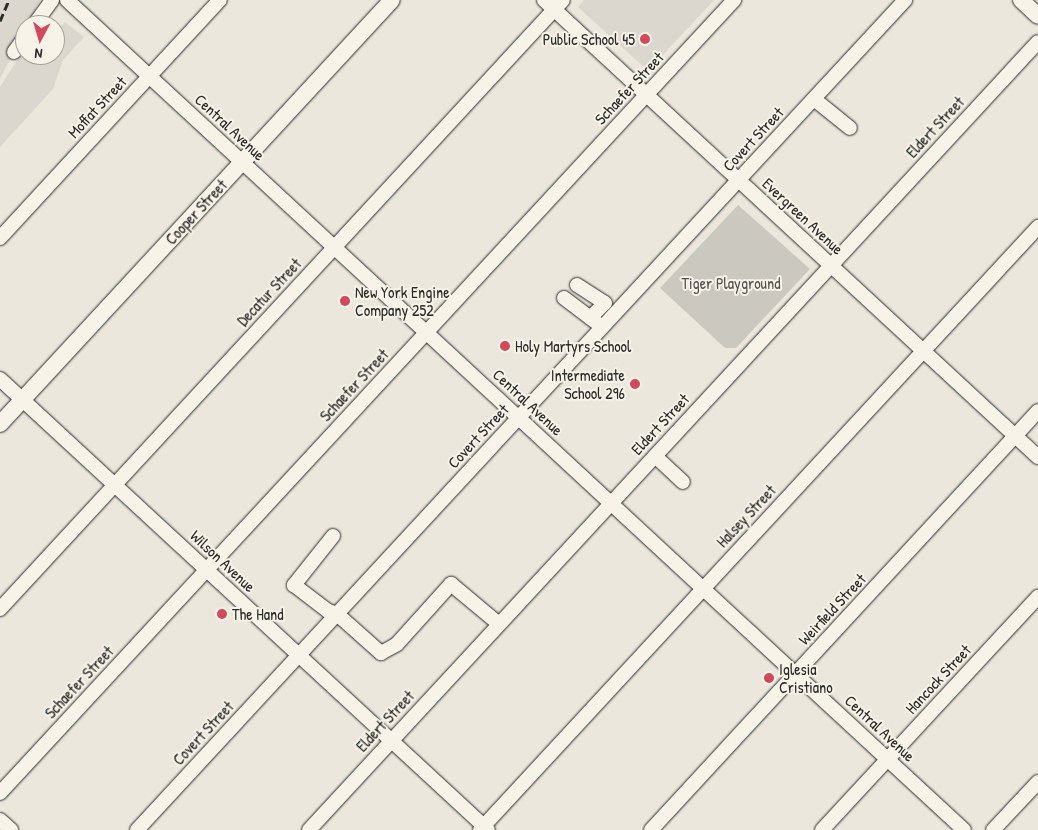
<!DOCTYPE html>
<html>
<head>
<meta charset="utf-8">
<style>
	body { margin:0 }
	#map { position:relative; width:1038px; height:830px; overflow:hidden; background:#ebe7dd; font-family:"Patrick Hand",sans-serif }
	div>[style] { position:absolute }
	[style*='--x'] { left:calc(var(--x)*1px); top:calc(var(--y)*1px); width:calc(var(--w)*1px); rotate:calc(var(--a)*1deg) }
	.built>* { inset:0; background:#dbd7ce }
	.green>* { inset:0; background:#cbc8bf }
	.roads { filter:drop-shadow(0 0 1px #2b2b2b) drop-shadow(0 0 1px #2b2b2b) }
	.minor>* { height:14px; margin:-7px; padding:0 7px; transform-origin:7px; border-radius:7px; background:#f7f3e8 }
	.major>* { height:16px; margin:-8px; padding:0 8px; transform-origin:8px; border-radius:8px; background:#f7f3e8 }
	.rail>* { height:3px; margin-top:-1.5px; transform-origin:0; background:repeating-linear-gradient(90deg,#2b2b2b 0 8px,transparent 0 12px) }
	.dots>* { width:14px; height:14px; translate:-50% -50%; box-sizing:border-box; border:2px solid #f7f3e8; border-radius:50% }
	span { translate:-50% -50%; white-space:nowrap; text-align:center; line-height:1.15; -webkit-text-stroke:4px #f7f3e8; paint-order:stroke }
	.poi-label { font-size:16px; color:#2b2b2b }
	.right { translate:-100% -50%; text-align:right }
	.left { translate:0 -50%; text-align:left }
	.street-label { font-size:16px; color:#2b2b2b }
	.park-label { font-size:16px; color:#535250 }
	.north { position:absolute; left:15px; top:15px; width:50px; height:50px; box-sizing:border-box; background:#f7f3e8; border:1px solid #a5a39c; border-radius:50%; rotate:186deg; font-size:14px; font-weight:700; line-height:20px; text-align:center; color:#2b2b2b }
	.north::after { content:''; display:block; margin:auto; width:18px; height:22px; background:#d1495b; clip-path:polygon(50% 0,100% 100%,50% 72%,0 100%) }
</style>
</head>
<body>
<div id="map">
	<div class="built">
		<i style="clip-path:polygon(0 0,40px 0,0 79px)"></i>
		<i style="clip-path:polygon(584px 0,714px 0,648px 71px,578px 7px)"></i>
		<i style="clip-path:polygon(65px 22px,84px 37px,63px 60px,53px 89px,0 147px,0 87px,25px 48px,25px 55px,55px 55px,55px 33px)"></i>
	</div>
	<div class="green">
		<i style="clip-path:polygon(738px 205px,810px 269px,736px 348px,725px 348px,660px 288px)"></i>
	</div>
	<div class="roads">
		<div class="minor">
			<i style="--x:67;--y:0;--w:1222;--a:42.78"></i>
			<i style="--x:544;--y:0;--w:673;--a:42.77"></i>
			<i style="--x:34;--y:25;--w:31;--a:-54"></i>
			<i style="--x:14;--y:52;--w:19;--a:-54"></i>
			<i style="--x:814;--y:99;--w:46;--a:38.9"></i>
			<i style="--x:0;--y:238;--w:324;--a:-47.3"></i>
			<i style="--x:577;--y:285;--w:33;--a:33"></i>
			<i style="--x:605;--y:303;--w:21;--a:135"></i>
			<i style="--x:564;--y:298;--w:40;--a:37"></i>
			<i style="--x:0;--y:379;--w:664;--a:42.74"></i>
			<i style="--x:655;--y:456;--w:38;--a:43"></i>
			<i style="--x:333;--y:536;--w:63;--a:128.5"></i>
			<i style="--x:294;--y:585;--w:43;--a:37.4"></i>
			<i style="--x:328;--y:611;--w:9;--a:18"></i>
			<i style="--x:337;--y:614;--w:59;--a:41.6"></i>
			<i style="--x:381;--y:653;--w:18;--a:-29"></i>
			<i style="--x:397;--y:644;--w:81;--a:-48"></i>
			<i style="--x:451;--y:584;--w:62;--a:39.8"></i>
			<i style="--x:0;--y:609;--w:829;--a:-47.25"></i>
			<i style="--x:0;--y:793;--w:1081;--a:-47.21"></i>
			<i style="--x:0;--y:820;--w:15;--a:42"></i>
			<i style="--x:137;--y:830;--w:1131;--a:-47.22"></i>
			<i style="--x:309;--y:830;--w:1073;--a:-47.23"></i>
			<i style="--x:480;--y:830;--w:822;--a:-47.22"></i>
			<i style="--x:651;--y:830;--w:570;--a:-47.27"></i>
			<i style="--x:822;--y:830;--w:318;--a:-47.2"></i>
			<i style="--x:993;--y:830;--w:66;--a:-46.8"></i>
		</div>
		<div class="major">
			<i style="--x:1021;--y:0;--w:23;--a:43"></i>
			<i style="--x:0;--y:424;--w:577;--a:-47.25"></i>
		</div>
	</div>
	<div class="rail">
		<i style="--x:0;--y:21;--w:23;--a:-67"></i>
	</div>
	<div class="dots">
		<i style="left:645px;top:39px;background:#d1495b"></i>
		<i style="left:345px;top:301px;background:#d1495b"></i>
		<i style="left:505px;top:346px;background:#d1495b"></i>
		<i style="left:635px;top:384px;background:#d1495b"></i>
		<i style="left:222px;top:614px;background:#d1495b"></i>
		<i style="left:769px;top:678px;background:#d1495b"></i>
	</div>
	<div class="poi-label">
		<span class="right" style="left:635px;top:39px">Public School 45</span>
		<span class="left" style="left:355px;top:301px">New York Engine<br>Company 252</span>
		<span class="left" style="left:515px;top:346px">Holy Martyrs School</span>
		<span class="right" style="left:625px;top:384px">Intermediate<br>School 296</span>
		<span class="left" style="left:232px;top:614px">The Hand</span>
		<span class="left" style="left:779px;top:678px">Iglesia<br>Cristiano</span>
	</div>
	<div class="street-label">
		<span style="left:629px;top:88px;rotate:-47deg">Schaefer Street</span>
		<span style="left:97px;top:107px;rotate:-47deg">Moffat Street</span>
		<span style="left:230px;top:127px;rotate:43deg">Central Avenue</span>
		<span style="left:935px;top:127px;rotate:-47deg">Eldert Street</span>
		<span style="left:753px;top:139px;rotate:-47deg">Covert Street</span>
		<span style="left:196px;top:212px;rotate:-47deg">Cooper Street</span>
		<span style="left:803px;top:216px;rotate:43deg">Evergreen Avenue</span>
		<span style="left:269px;top:292px;rotate:-47deg">Decatur Street</span>
		<span style="left:354px;top:385px;rotate:-47deg">Schaefer Street</span>
		<span style="left:528px;top:402px;rotate:43deg">Central Avenue</span>
		<span style="left:660px;top:424px;rotate:-47deg">Eldert Street</span>
		<span style="left:478px;top:436px;rotate:-47deg">Covert Street</span>
		<span style="left:746px;top:516px;rotate:-47deg">Halsey Street</span>
		<span style="left:223px;top:561px;rotate:43deg">Wilson Avenue</span>
		<span style="left:832px;top:609px;rotate:-47deg">Weirfield Street</span>
		<span style="left:938px;top:679px;rotate:-47deg">Hancock Street</span>
		<span style="left:79px;top:682px;rotate:-47deg">Schaefer Street</span>
		<span style="left:385px;top:721px;rotate:-47deg">Eldert Street</span>
		<span style="left:880px;top:728px;rotate:43deg">Central Avenue</span>
		<span style="left:203px;top:733px;rotate:-47deg">Covert Street</span>
	</div>
	<div class="park-label">
		<span style="left:731px;top:283px">Tiger Playground</span>
	</div>
	<div class="north">N</div>
</div>
</body>
</html>
